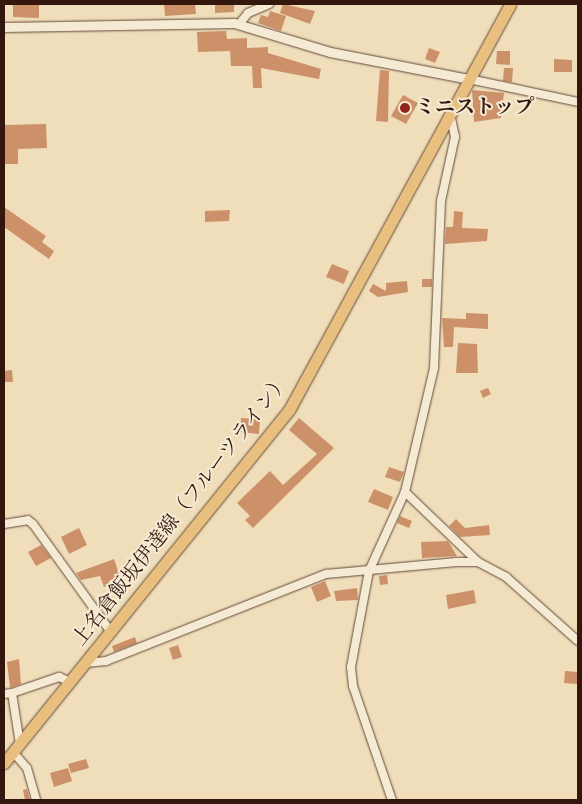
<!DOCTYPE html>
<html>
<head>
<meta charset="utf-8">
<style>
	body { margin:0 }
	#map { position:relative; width:582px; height:804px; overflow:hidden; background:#f0debb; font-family:Vollkorn,"Noto Serif JP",serif }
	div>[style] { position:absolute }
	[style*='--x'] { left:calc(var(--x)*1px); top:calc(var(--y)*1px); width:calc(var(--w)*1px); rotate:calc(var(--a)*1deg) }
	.building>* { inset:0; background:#cd916a }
	.roads { filter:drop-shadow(0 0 1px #634938) drop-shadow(0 0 1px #634938) }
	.minor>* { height:8px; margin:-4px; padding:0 4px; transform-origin:4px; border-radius:4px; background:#f5ead3 }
	.tertiary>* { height:9px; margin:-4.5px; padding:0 4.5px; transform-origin:4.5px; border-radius:4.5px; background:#f5ead3 }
	.primary>* { height:11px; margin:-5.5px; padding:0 5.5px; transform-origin:5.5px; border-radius:5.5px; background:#e8bf7e }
	.dots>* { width:14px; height:14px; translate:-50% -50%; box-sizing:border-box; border:2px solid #f5ead3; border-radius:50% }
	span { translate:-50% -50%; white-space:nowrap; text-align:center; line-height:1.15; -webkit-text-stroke:4px #f5ead3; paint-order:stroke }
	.poi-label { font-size:20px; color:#34170c; font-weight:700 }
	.left { translate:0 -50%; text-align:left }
	.street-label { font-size:20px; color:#34170c }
	.frame { position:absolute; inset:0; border:5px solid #34170c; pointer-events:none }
</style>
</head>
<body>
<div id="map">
	<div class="building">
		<i style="clip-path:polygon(13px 4px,39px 5px,39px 18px,13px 17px)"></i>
		<i style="clip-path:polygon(164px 4px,195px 4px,196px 14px,165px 16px)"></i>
		<i style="clip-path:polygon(215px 4px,234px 4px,234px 12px,215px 13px)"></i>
		<i style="clip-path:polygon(283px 4px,315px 11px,310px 24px,280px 13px)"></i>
		<i style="clip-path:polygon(270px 11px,286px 16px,281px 31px,258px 23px,261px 15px,268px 17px)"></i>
		<i style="clip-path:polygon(226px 31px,227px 39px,247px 38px,247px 48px,268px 47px,268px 53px,321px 69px,319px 79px,261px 68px,262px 88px,253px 88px,252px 66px,231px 66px,230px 51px,198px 52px,197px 32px)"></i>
		<i style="clip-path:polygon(429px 48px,440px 52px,435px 63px,425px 59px)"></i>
		<i style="clip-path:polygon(497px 51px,510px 51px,510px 65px,496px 64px)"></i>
		<i style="clip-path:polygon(554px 59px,572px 60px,572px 72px,554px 72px)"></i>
		<i style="clip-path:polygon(504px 68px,513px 68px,512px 82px,503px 81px)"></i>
		<i style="clip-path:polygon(380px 70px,389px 71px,388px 122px,376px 121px)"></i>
		<i style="clip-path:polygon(472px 90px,504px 93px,501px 118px,474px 122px)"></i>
		<i style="clip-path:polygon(403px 95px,418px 103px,406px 124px,391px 116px)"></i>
		<i style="clip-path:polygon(46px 124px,47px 148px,18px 149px,18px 164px,4px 164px,4px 125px)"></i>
		<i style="clip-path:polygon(4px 207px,46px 236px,42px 242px,54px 251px,49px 259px,4px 227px)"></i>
		<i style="clip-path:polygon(230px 210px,229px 221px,205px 222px,205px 211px)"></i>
		<i style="clip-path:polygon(454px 211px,463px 212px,462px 228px,488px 229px,487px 241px,445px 244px,446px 227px,453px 227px)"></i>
		<i style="clip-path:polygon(332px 264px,349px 271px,344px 284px,326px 277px)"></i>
		<i style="clip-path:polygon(422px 279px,432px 279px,432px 287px,422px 287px)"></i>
		<i style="clip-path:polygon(407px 281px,408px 292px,378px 297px,369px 291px,373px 284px,386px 291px,386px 283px)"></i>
		<i style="clip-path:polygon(466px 313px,488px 314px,488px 329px,454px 327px,453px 347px,444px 347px,442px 318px,466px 319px)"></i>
		<i style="clip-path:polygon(458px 343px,477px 344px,478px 373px,456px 373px)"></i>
		<i style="clip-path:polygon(12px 370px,13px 382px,4px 382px,4px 371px)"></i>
		<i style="clip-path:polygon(488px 388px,491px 394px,483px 398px,480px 391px)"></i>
		<i style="clip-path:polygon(241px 418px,260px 419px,259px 434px,240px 432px)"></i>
		<i style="clip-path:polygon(299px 418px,334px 448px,253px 528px,245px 520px,250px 516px,237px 503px,270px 471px,283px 485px,317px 454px,289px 430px)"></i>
		<i style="clip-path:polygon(389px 467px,404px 472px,400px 482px,385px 477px)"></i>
		<i style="clip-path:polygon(374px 489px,393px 497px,388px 510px,368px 502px)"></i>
		<i style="clip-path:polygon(400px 516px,412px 521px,409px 528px,397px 523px)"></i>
		<i style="clip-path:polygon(456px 519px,465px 528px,489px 525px,490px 535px,460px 537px,449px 526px)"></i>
		<i style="clip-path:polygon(79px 528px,87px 545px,69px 554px,61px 537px)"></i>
		<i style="clip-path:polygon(448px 541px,457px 556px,422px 558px,421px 542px)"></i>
		<i style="clip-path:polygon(41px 545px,51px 558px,36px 566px,28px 552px)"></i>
		<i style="clip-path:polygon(114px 559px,122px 582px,104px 587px,100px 576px,81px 580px,76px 573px)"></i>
		<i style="clip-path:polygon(387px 575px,388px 584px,380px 585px,379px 576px)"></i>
		<i style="clip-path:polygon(325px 581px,331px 596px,317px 602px,311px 587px)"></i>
		<i style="clip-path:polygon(357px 588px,358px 600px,336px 601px,334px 591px)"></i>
		<i style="clip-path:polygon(474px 590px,476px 603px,448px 609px,446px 595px)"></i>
		<i style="clip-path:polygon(135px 637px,137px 643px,114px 652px,112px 646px)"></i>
		<i style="clip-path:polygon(178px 645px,182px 657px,173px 660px,169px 648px)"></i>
		<i style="clip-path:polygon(19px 659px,21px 684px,10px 688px,7px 662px)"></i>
		<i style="clip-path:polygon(565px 671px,578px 672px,578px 684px,564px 683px)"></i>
		<i style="clip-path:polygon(86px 759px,89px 768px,71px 773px,68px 764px)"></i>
		<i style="clip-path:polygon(68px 768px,72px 781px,54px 787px,50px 773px)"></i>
		<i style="clip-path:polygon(27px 789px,30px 800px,25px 800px,23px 790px)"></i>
	</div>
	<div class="roads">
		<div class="minor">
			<i style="--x:240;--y:23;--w:13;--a:-51"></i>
			<i style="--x:248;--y:13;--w:23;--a:-23"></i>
			<i style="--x:469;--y:79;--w:111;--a:11.9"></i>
			<i style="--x:405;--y:492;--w:101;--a:43.8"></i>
			<i style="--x:4;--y:524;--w:24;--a:-9"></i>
			<i style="--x:28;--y:520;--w:6;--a:39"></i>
			<i style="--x:33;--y:524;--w:133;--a:54.2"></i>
			<i style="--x:86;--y:663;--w:20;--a:-6"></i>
			<i style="--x:106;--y:661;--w:237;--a:-21.6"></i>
			<i style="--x:326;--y:574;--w:131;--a:-5.3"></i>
			<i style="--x:456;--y:562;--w:22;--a:0"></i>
			<i style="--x:478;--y:562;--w:32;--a:28"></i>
			<i style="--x:506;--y:577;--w:96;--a:41.6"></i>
			<i style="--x:12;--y:693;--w:50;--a:-18.8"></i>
			<i style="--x:59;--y:677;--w:13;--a:23"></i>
			<i style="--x:4;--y:694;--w:8;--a:-7"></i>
			<i style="--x:12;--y:693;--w:52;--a:81.1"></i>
			<i style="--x:13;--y:752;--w:21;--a:49"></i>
			<i style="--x:27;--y:768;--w:33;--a:74"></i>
			<i style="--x:392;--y:800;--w:120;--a:-108.9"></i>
			<i style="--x:353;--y:686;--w:19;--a:-96"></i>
			<i style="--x:351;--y:667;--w:98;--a:-79.4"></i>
			<i style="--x:369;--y:571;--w:87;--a:-65.5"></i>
			<i style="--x:405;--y:492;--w:127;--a:-76.8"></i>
			<i style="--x:434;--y:368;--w:167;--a:-87.6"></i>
			<i style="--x:441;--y:201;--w:66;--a:-77.7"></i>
			<i style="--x:455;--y:137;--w:24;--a:-102"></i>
		</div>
		<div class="tertiary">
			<i style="--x:4;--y:27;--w:230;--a:-1"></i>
			<i style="--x:234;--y:23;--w:100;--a:16.8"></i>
			<i style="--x:330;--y:52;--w:142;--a:11"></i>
		</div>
		<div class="primary">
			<i style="--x:4;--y:763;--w:454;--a:-51.1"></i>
			<i style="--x:289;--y:410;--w:462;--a:-61.4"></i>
		</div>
	</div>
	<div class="dots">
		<i style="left:405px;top:108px;background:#8f2418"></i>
	</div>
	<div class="poi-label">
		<span class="left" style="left:415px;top:108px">ミニストップ</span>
	</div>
	<div class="street-label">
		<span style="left:182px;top:511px;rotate:-52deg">上名倉飯坂伊達線（フルーツライン）</span>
	</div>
	<div class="frame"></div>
</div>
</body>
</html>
